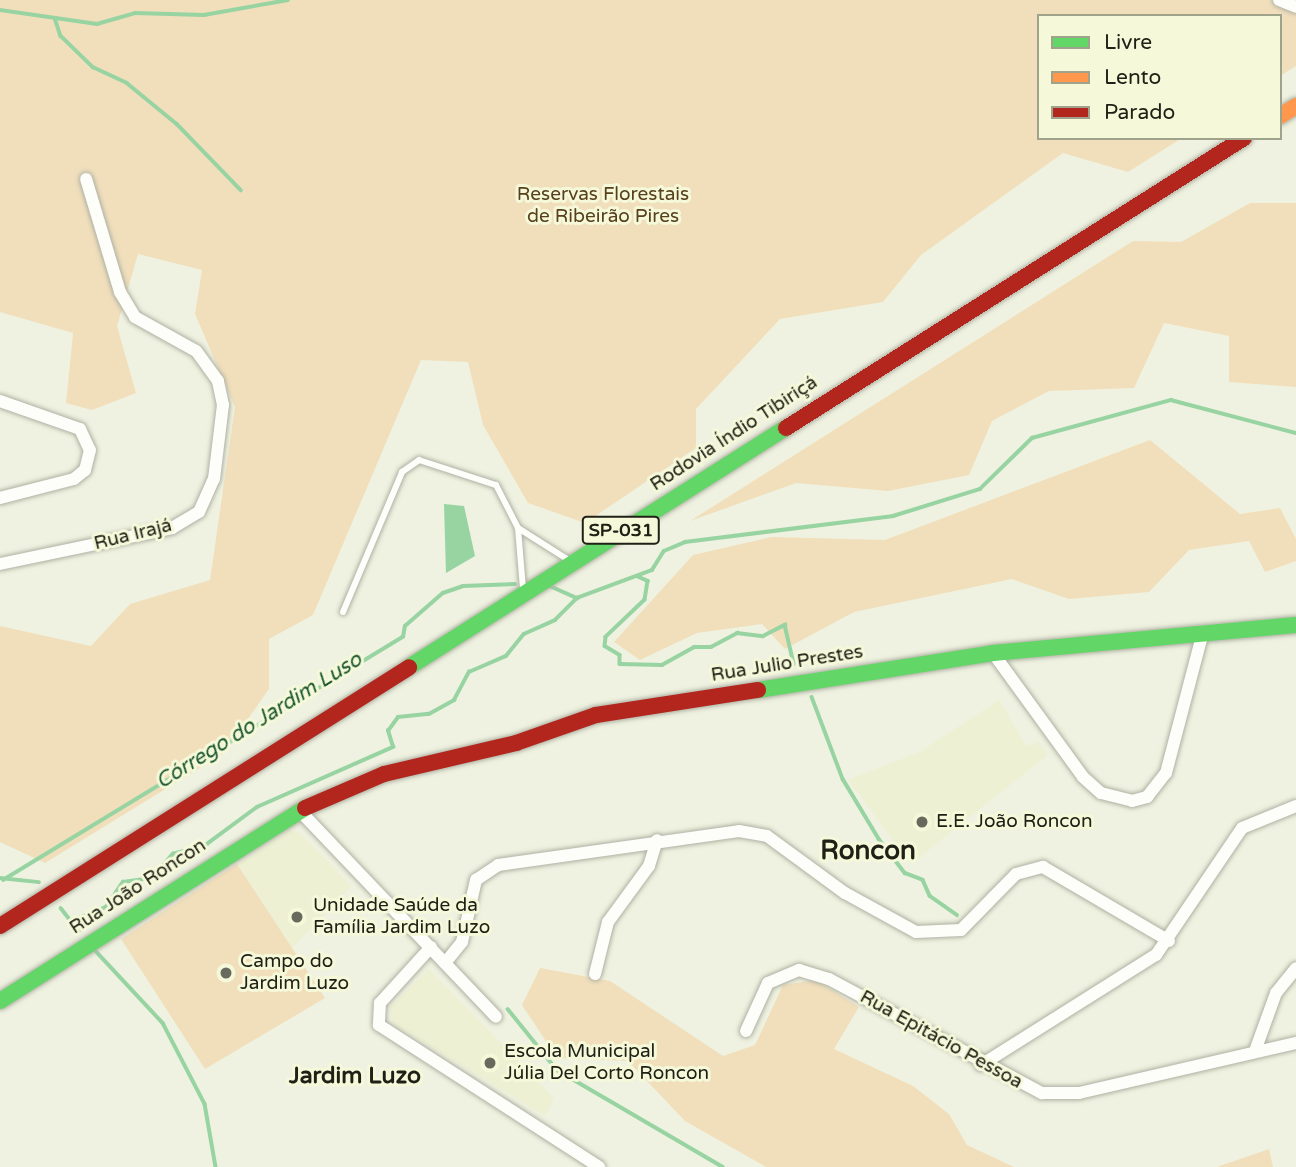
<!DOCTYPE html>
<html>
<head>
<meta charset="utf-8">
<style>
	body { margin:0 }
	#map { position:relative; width:1296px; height:1167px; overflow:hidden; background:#eff2e0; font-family:"Varela Round",sans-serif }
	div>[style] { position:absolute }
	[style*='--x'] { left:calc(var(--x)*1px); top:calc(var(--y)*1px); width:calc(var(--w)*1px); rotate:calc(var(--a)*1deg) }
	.built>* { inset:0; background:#edf0d3 }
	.green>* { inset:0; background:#f1dfbc }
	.water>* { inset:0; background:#98d3a2 }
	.stream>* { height:3.5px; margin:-1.75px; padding:0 1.75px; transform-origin:1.75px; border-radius:1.75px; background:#98d3a2 }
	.roads { filter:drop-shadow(0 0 2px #afb1a3) drop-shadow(0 0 2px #afb1a3) }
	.lane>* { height:6px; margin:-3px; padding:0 3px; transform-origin:3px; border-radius:3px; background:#fdfdfa }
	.street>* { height:12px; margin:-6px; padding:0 6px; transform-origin:6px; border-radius:6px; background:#fdfdfa }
	.fast>* { height:16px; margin:-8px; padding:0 8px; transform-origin:8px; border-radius:8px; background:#63d668 }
	.slow>* { height:16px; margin:-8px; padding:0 8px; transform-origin:8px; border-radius:8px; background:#ff974d }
	.jam>* { height:16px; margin:-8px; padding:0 8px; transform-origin:8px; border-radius:8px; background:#b3261e }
	.dots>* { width:19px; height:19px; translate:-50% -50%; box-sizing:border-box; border:4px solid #f5f9d9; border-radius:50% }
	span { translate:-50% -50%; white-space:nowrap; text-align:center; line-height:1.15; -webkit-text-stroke:6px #f5f9d9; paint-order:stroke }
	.shield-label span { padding:2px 5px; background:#f5f9d9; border:2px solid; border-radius:5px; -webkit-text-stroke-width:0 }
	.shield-label { font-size:18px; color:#202116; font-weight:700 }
	.park-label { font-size:19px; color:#58401c }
	.street-label { font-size:19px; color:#202116 }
	.poi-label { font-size:19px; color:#202116 }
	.left { translate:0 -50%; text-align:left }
	.water-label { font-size:21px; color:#1a562d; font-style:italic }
	.quarter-label { font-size:23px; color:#202116; font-weight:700 }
	.district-label { font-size:26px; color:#202116; font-weight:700 }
	.legend { position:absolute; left:1037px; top:14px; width:245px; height:126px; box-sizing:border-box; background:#f5f9d9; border:2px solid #a0a38b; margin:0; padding:9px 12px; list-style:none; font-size:21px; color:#202116 }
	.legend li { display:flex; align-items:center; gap:14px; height:35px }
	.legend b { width:35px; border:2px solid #a0a38b }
</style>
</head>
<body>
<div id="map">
	<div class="built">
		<i style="clip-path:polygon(999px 700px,1026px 746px,1039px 742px,1048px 755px,911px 864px,848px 780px,920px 752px)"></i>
		<i style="clip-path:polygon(289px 830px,300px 833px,352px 886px,292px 948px,237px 865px)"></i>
		<i style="clip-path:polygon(429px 969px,554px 1098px,545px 1116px,393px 1024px,390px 1007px)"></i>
	</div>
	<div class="green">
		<i style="clip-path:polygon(0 0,1296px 0,1296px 66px,1280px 76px,1280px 16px,1039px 16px,1039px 138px,1182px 138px,1128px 172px,1063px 153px,921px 255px,883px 302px,780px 319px,696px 409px,696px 448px,585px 523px,528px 503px,483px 425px,468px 362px,421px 360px,313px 615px,269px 639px,269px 689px,224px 753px,45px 863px,0 842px,0 626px,91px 646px,130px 604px,210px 580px,235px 407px,195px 314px,202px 270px,138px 254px,117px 326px,136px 393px,92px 410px,66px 403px,73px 333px,0 312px)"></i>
		<i style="clip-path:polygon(1250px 203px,1296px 203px,1296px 387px,1229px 382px,1229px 336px,1164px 323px,1134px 388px,1049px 391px,992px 421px,969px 475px,888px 491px,796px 483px,690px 521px,1133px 241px,1181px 242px)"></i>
		<i style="clip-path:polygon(1150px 440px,1240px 514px,1280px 508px,1296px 539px,1296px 561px,1265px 572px,1249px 541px,1189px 550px,1149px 592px,1069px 599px,1012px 579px,854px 612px,785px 649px,762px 624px,697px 633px,640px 660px,614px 642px,693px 555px,772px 537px,885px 540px)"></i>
		<i style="clip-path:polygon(237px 864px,325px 998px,205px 1069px,121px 939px)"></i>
		<i style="clip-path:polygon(540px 968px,610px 981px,723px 1056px,755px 1045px,783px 985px,816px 980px,859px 1007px,834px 1049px,913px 1086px,949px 1114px,967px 1145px,1014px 1167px,766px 1167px,685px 1121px,628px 1061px,557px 1058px,522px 1005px)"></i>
		<i style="clip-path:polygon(1269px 1149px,1273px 1167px,1217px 1167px)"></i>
	</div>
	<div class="water">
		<i style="clip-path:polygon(444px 504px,464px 506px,475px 556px,446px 573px)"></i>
	</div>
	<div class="stream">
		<i style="--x:0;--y:10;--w:98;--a:8.2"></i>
		<i style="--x:97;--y:24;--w:40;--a:-16"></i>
		<i style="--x:135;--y:13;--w:69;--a:1.7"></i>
		<i style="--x:204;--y:15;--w:85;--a:-10.1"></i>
		<i style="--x:55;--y:18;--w:19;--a:72"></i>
		<i style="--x:61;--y:36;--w:45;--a:44.1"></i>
		<i style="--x:93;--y:67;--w:38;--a:25"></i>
		<i style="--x:127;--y:83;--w:65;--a:39.4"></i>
		<i style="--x:177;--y:124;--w:92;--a:45.9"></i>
		<i style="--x:637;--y:576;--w:12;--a:24"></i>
		<i style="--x:648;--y:581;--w:19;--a:99"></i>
		<i style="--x:645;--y:600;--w:54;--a:136.5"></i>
		<i style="--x:606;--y:637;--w:9;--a:96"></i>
		<i style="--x:605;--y:646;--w:17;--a:31"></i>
		<i style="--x:620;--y:655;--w:9;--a:90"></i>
		<i style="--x:620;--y:664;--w:42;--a:1.4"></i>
		<i style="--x:662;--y:665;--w:37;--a:-29"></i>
		<i style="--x:694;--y:647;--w:17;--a:0"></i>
		<i style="--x:711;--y:647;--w:30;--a:-28"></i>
		<i style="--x:737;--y:633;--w:26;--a:7"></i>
		<i style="--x:763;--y:636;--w:25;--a:-27"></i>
		<i style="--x:785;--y:625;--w:40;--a:77"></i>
		<i style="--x:550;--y:586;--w:30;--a:24"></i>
		<i style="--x:812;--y:697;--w:88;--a:69.3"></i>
		<i style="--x:843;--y:779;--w:70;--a:59"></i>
		<i style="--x:879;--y:839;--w:43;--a:52.6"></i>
		<i style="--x:905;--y:873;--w:19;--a:21"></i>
		<i style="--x:923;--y:880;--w:17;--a:66"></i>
		<i style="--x:930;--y:896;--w:33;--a:35"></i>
		<i style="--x:0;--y:878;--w:39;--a:6"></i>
		<i style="--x:3;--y:880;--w:468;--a:-31.3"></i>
		<i style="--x:403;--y:637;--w:11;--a:-80"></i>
		<i style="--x:405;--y:626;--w:50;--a:-41"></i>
		<i style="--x:443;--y:593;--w:21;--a:-19"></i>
		<i style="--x:463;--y:586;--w:52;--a:-2.2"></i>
		<i style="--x:61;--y:908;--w:29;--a:52"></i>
		<i style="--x:71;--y:921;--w:38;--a:-22"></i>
		<i style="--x:106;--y:907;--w:30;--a:-56"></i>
		<i style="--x:123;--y:882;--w:29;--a:-8"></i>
		<i style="--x:152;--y:878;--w:32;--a:-49"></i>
		<i style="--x:173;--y:854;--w:35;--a:-16"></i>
		<i style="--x:207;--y:844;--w:62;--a:-36.5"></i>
		<i style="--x:257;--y:807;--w:149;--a:-23.8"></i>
		<i style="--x:393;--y:747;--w:17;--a:-107"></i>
		<i style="--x:388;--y:731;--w:17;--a:-54"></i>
		<i style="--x:398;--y:717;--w:31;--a:-6"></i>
		<i style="--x:429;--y:714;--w:29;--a:-29"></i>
		<i style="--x:454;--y:700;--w:32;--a:-62"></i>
		<i style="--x:469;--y:672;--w:40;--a:-23.4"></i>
		<i style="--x:506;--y:656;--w:28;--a:-51"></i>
		<i style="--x:524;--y:634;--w:34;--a:-24"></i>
		<i style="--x:555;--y:620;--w:31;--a:-45"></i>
		<i style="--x:577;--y:598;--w:80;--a:-20.5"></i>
		<i style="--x:652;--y:570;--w:22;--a:-58"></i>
		<i style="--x:664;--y:551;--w:23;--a:-23"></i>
		<i style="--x:685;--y:542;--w:210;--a:-7.1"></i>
		<i style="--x:893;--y:516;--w:91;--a:-17.2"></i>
		<i style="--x:980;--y:489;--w:73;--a:-44.4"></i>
		<i style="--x:1032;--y:438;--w:144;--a:-15.3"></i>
		<i style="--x:1171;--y:400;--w:129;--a:14.8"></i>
		<i style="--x:93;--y:948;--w:103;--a:47"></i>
		<i style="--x:163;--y:1023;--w:91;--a:62.6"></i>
		<i style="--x:205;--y:1104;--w:64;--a:80.1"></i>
		<i style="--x:508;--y:1009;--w:78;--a:51.2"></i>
		<i style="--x:557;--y:1070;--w:192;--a:30.3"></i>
	</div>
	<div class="roads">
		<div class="lane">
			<i style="--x:518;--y:528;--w:62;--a:32.4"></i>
			<i style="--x:343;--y:612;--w:152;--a:-67.1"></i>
			<i style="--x:402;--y:472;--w:21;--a:-35"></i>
			<i style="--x:419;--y:460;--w:81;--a:18"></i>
			<i style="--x:496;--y:485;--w:48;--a:62.9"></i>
			<i style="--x:518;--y:528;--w:61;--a:85.3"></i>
		</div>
		<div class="street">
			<i style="--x:1279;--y:0;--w:18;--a:22"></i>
			<i style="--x:0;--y:401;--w:85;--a:19.3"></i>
			<i style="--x:80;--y:429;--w:23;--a:65"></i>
			<i style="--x:90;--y:450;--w:21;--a:104"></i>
			<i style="--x:85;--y:470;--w:14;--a:141"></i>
			<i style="--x:74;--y:479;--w:76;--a:165.6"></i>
			<i style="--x:0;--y:564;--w:176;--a:-11.8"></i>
			<i style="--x:172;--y:528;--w:31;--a:-31"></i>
			<i style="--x:199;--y:512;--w:36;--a:-66"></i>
			<i style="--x:214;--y:479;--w:75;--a:-83.1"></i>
			<i style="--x:223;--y:405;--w:25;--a:-102"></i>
			<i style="--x:218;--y:381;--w:37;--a:-126"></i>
			<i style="--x:196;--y:351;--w:70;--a:-150.9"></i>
			<i style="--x:135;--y:317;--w:29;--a:-121"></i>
			<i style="--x:120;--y:292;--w:118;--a:-106.7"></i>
			<i style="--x:993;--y:653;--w:153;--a:54"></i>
			<i style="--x:1083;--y:777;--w:24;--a:42"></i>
			<i style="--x:1101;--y:793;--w:32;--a:14"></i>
			<i style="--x:1132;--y:801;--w:16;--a:-15"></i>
			<i style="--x:1147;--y:797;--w:31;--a:-52"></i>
			<i style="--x:1166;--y:773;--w:146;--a:-75.3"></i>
			<i style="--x:300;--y:811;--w:284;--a:46.4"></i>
			<i style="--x:431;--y:947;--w:76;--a:132.3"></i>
			<i style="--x:380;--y:1003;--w:22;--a:93"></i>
			<i style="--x:379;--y:1025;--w:262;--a:32.8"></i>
			<i style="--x:445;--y:963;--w:27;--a:-51"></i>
			<i style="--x:462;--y:942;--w:64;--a:-77.3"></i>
			<i style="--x:476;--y:880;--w:27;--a:-34"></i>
			<i style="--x:498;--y:865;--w:243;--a:-8"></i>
			<i style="--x:739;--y:831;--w:28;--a:10"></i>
			<i style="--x:767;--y:836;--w:97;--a:36.2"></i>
			<i style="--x:845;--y:893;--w:81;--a:28.8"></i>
			<i style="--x:916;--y:932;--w:45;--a:-2.5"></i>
			<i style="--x:961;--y:930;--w:78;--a:-45.5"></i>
			<i style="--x:1016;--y:874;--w:28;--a:-15"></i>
			<i style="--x:1043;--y:867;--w:146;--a:30.4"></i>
			<i style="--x:595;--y:974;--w:54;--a:-76"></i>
			<i style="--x:608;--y:922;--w:69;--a:-53.8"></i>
			<i style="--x:649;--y:866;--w:27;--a:-73"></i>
			<i style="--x:746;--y:1031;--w:53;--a:-65.4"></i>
			<i style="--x:768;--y:983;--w:34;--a:-23"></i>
			<i style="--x:799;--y:970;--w:31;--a:17"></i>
			<i style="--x:829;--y:979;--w:242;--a:28.2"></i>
			<i style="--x:1042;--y:1093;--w:37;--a:0"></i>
			<i style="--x:1079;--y:1093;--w:223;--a:-13"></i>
			<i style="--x:1255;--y:1051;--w:62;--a:-70.1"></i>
			<i style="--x:1276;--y:993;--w:32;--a:-51"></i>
			<i style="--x:981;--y:1065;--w:207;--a:-32.2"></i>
			<i style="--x:1156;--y:955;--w:153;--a:-55.9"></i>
			<i style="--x:1242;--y:828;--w:58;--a:-22.2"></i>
		</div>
		<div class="fast">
			<i style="--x:409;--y:667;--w:446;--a:-32.4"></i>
			<i style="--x:758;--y:690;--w:238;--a:-8.9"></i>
			<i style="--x:993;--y:653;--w:304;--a:-5.3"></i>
			<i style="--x:0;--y:1001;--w:361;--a:-32.3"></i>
		</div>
		<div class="slow">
			<i style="--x:1280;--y:116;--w:19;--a:-32"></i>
		</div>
		<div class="jam">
			<i style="--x:786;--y:428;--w:542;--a:-32.34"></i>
			<i style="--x:305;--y:808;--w:86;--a:-23.3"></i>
			<i style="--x:384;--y:774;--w:136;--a:-13.2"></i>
			<i style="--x:516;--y:743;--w:85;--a:-19.3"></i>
			<i style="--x:596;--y:715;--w:164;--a:-8.8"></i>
			<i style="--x:0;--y:926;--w:484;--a:-32.3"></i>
		</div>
	</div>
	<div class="dots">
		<i style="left:922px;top:822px;background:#686a5d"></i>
		<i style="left:297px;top:917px;background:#686a5d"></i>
		<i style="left:226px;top:973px;background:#686a5d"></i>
		<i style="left:490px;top:1063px;background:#686a5d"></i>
	</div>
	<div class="shield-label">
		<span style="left:621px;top:530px">SP-031</span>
	</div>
	<div class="park-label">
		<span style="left:603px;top:206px">Reservas Florestais<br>de Ribeirão Pires</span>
	</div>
	<div class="street-label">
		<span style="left:734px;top:434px;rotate:-33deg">Rodovia Índio Tibiriçá</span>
		<span style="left:133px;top:535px;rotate:-14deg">Rua Irajá</span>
		<span style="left:787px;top:664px;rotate:-9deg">Rua Julio Prestes</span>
		<span style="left:138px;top:887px;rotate:-33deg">Rua João Roncon</span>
		<span style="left:941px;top:1040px;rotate:29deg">Rua Epitácio Pessoa</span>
	</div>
	<div class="poi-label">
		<span class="left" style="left:936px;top:822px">E.E. João Roncon</span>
		<span class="left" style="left:313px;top:917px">Unidade Saúde da<br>Família Jardim Luzo</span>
		<span class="left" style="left:240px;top:973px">Campo do<br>Jardim Luzo</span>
		<span class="left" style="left:504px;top:1063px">Escola Municipal<br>Júlia Del Corto Roncon</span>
	</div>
	<div class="water-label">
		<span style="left:259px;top:721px;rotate:-32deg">Córrego do Jardim Luso</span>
	</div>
	<div class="quarter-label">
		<span style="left:355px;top:1076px">Jardim Luzo</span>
	</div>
	<div class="district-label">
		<span style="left:868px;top:851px">Roncon</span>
	</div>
	<ul class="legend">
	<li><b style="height:9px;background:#63d668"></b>Livre</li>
	<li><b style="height:9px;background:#ff974d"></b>Lento</li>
	<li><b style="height:9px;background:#b3261e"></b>Parado</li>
	</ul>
</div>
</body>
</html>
